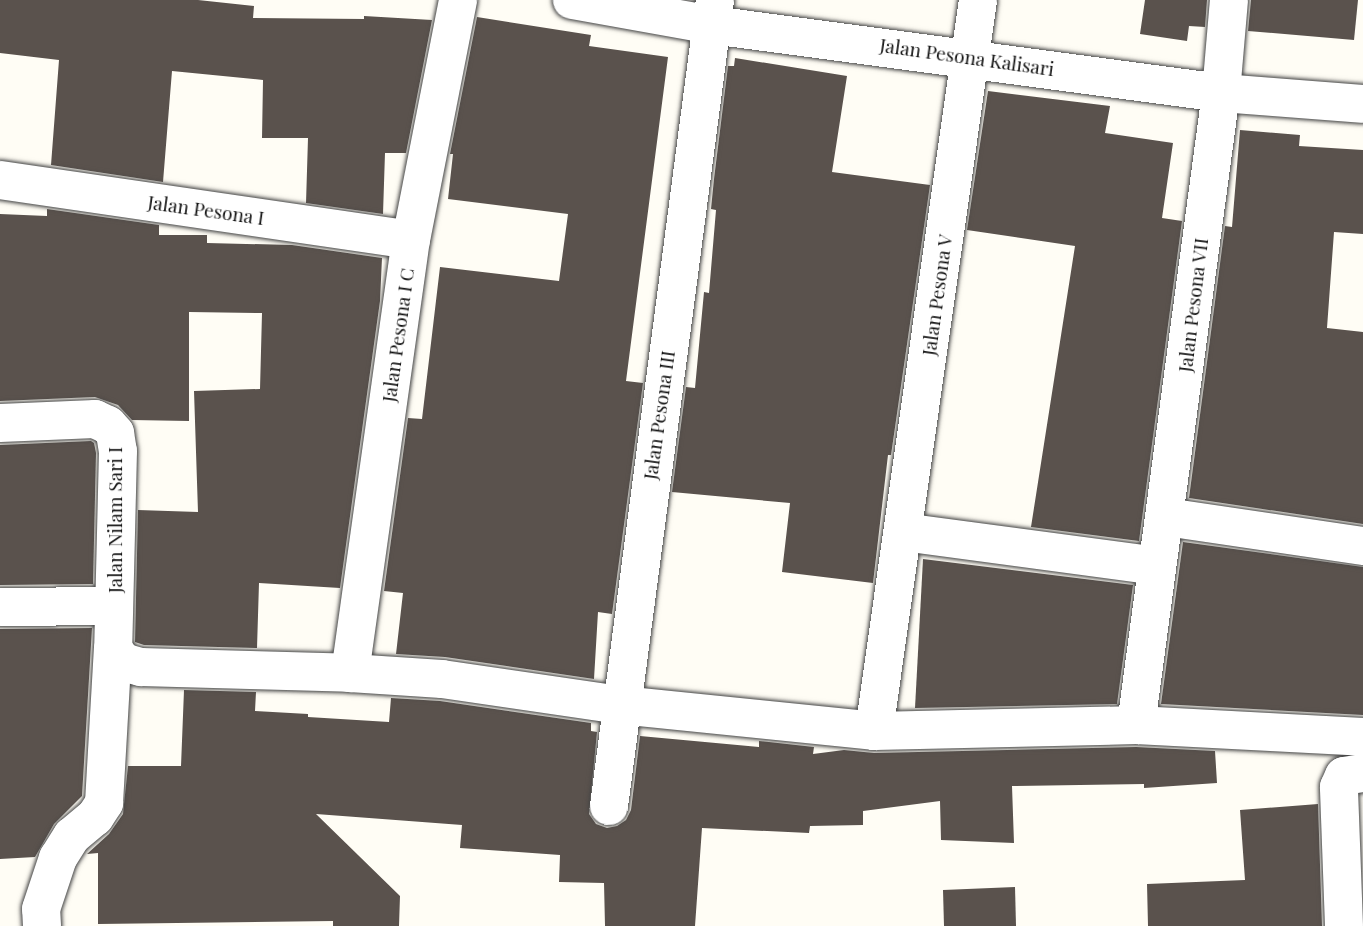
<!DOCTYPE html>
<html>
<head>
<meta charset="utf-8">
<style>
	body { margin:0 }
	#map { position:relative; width:1363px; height:926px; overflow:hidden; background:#fffdf5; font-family:"Playfair Display",serif }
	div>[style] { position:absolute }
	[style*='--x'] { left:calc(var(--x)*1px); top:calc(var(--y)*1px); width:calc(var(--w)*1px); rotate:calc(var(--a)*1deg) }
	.building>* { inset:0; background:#5a524d }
	.roads { filter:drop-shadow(0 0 2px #444) drop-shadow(0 0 2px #444) }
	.minor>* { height:38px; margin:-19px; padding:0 19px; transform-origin:19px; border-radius:19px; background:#fff }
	span { translate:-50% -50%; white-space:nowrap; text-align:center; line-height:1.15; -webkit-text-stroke:7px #fff; paint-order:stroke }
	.street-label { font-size:19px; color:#111 }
</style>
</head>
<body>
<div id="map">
	<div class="building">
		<i style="clip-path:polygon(0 0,198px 0,254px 6px,253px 18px,364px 19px,364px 16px,432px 20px,406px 153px,385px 153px,383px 214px,306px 203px,308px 138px,262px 138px,263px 80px,172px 71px,163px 182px,51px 165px,59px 60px,0 53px)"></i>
		<i style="clip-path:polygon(1145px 0,1207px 0,1205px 27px,1189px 26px,1187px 41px,1140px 34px)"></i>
		<i style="clip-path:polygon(1251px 0,1358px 0,1354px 40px,1248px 31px)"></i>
		<i style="clip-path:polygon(477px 17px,591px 35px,589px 46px,668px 57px,626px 381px,643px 383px,612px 614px,598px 612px,594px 679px,445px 657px,396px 654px,403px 593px,384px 591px,408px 418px,422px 419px,440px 267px,559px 281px,568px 214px,448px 199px,453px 154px,450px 154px)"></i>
		<i style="clip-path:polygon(735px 58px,847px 76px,832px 172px,930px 185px,891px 455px,888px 455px,873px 583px,782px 572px,790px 503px,672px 492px,686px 387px,695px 388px,704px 292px,709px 293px,716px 210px,711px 209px,714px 179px,728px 66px,734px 66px)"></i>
		<i style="clip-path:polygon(988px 91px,1110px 106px,1105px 133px,1173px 143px,1162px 218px,1182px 221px,1139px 541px,1031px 527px,1075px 246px,967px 230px)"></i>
		<i style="clip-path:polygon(1240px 130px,1300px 135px,1299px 146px,1363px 150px,1363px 234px,1334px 232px,1327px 328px,1363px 332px,1363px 524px,1189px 498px,1225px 226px,1232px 227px)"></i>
		<i style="clip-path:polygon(47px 209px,159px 225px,159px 235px,207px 235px,207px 243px,292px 245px,382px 258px,380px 301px,340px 588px,259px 583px,257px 648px,144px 645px,135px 642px,138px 510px,198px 512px,194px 391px,260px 389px,262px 313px,189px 312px,189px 421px,132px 420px,118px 405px,95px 397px,0 401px,0 214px,47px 216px)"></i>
		<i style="clip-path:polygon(91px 441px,94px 443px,96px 453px,93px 584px,0 585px,0 445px)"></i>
		<i style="clip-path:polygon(1183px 542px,1363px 567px,1363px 715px,1161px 704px)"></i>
		<i style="clip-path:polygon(923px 559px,1133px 585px,1117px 704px,915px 708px)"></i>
		<i style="clip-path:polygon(92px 628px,82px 796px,54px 824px,35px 857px,0 859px,0 629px)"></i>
		<i style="clip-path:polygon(184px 690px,256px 692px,255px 711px,308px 714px,308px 717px,389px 722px,391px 698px,440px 701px,591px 723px,591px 731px,597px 732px,589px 814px,596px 824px,607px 828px,617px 826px,626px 820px,631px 810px,640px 736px,759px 747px,759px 741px,814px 747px,813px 754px,844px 750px,874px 753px,1136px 747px,1215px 751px,1217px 783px,1144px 788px,1144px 784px,1012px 786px,1014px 843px,941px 840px,940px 801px,863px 811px,863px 825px,810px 826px,809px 833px,702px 828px,695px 926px,605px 926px,604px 883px,559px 882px,560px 855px,460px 848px,462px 825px,316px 814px,400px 896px,399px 926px,333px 926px,333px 921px,98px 924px,98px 853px,87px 854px,109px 834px,123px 814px,128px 766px,181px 766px)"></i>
		<i style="clip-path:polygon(1318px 804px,1322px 926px,1148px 926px,1147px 884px,1245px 880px,1240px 810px)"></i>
		<i style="clip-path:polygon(1015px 887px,1016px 926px,944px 926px,943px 890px)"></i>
	</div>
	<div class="roads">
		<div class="minor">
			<i style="--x:572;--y:0;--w:142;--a:10.1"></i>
			<i style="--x:712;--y:25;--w:514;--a:7.61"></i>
			<i style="--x:1221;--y:93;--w:142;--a:4.4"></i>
			<i style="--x:0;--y:180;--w:415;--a:8.3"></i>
			<i style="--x:0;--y:423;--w:95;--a:-2.4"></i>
			<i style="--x:95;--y:419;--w:14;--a:25"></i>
			<i style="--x:108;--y:425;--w:11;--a:49"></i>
			<i style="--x:115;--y:433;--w:18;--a:81"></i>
			<i style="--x:118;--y:451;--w:198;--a:91.4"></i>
			<i style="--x:113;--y:649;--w:16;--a:52"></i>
			<i style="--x:123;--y:662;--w:19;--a:16"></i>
			<i style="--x:141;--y:667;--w:209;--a:1.6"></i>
			<i style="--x:350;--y:673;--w:92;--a:3.7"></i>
			<i style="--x:442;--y:679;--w:180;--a:8.3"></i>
			<i style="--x:620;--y:705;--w:255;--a:5.8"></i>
			<i style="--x:874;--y:731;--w:262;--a:-1.3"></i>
			<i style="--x:1136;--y:725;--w:227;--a:3"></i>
			<i style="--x:1166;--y:517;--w:199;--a:8.4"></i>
			<i style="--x:903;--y:532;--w:256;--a:7.6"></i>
			<i style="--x:0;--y:607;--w:114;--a:-0.5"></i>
			<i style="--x:350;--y:673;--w:437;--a:-82"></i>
			<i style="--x:411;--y:240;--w:245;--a:-78.9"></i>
			<i style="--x:1136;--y:725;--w:638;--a:-82.34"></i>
			<i style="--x:1221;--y:93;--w:93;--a:-85.1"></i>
			<i style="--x:874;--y:731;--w:738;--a:-81.9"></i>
			<i style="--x:609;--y:806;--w:813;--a:-82.51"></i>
			<i style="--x:42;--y:926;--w:17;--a:-93"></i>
			<i style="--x:41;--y:909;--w:54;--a:-71.6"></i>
			<i style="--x:58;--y:858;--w:26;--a:-58"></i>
			<i style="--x:72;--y:836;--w:30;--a:-40"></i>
			<i style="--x:95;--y:817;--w:17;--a:-57"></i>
			<i style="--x:104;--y:803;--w:154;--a:-86.7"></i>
			<i style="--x:1344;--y:926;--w:139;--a:-92.1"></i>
			<i style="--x:1339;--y:787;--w:12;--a:-66"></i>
			<i style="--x:1344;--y:776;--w:19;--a:-9"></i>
		</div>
	</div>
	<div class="street-label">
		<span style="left:967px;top:57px;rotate:8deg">Jalan Pesona Kalisari</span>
		<span style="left:206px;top:210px;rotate:8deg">Jalan Pesona I</span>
		<span style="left:937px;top:295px;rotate:-82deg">Jalan Pesona V</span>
		<span style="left:1193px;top:305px;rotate:-83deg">Jalan Pesona VII</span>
		<span style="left:398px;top:335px;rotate:-82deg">Jalan Pesona I C</span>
		<span style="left:659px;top:415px;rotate:-82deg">Jalan Pesona III</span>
		<span style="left:115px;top:520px;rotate:-90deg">Jalan Nilam Sari I</span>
	</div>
</div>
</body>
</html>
